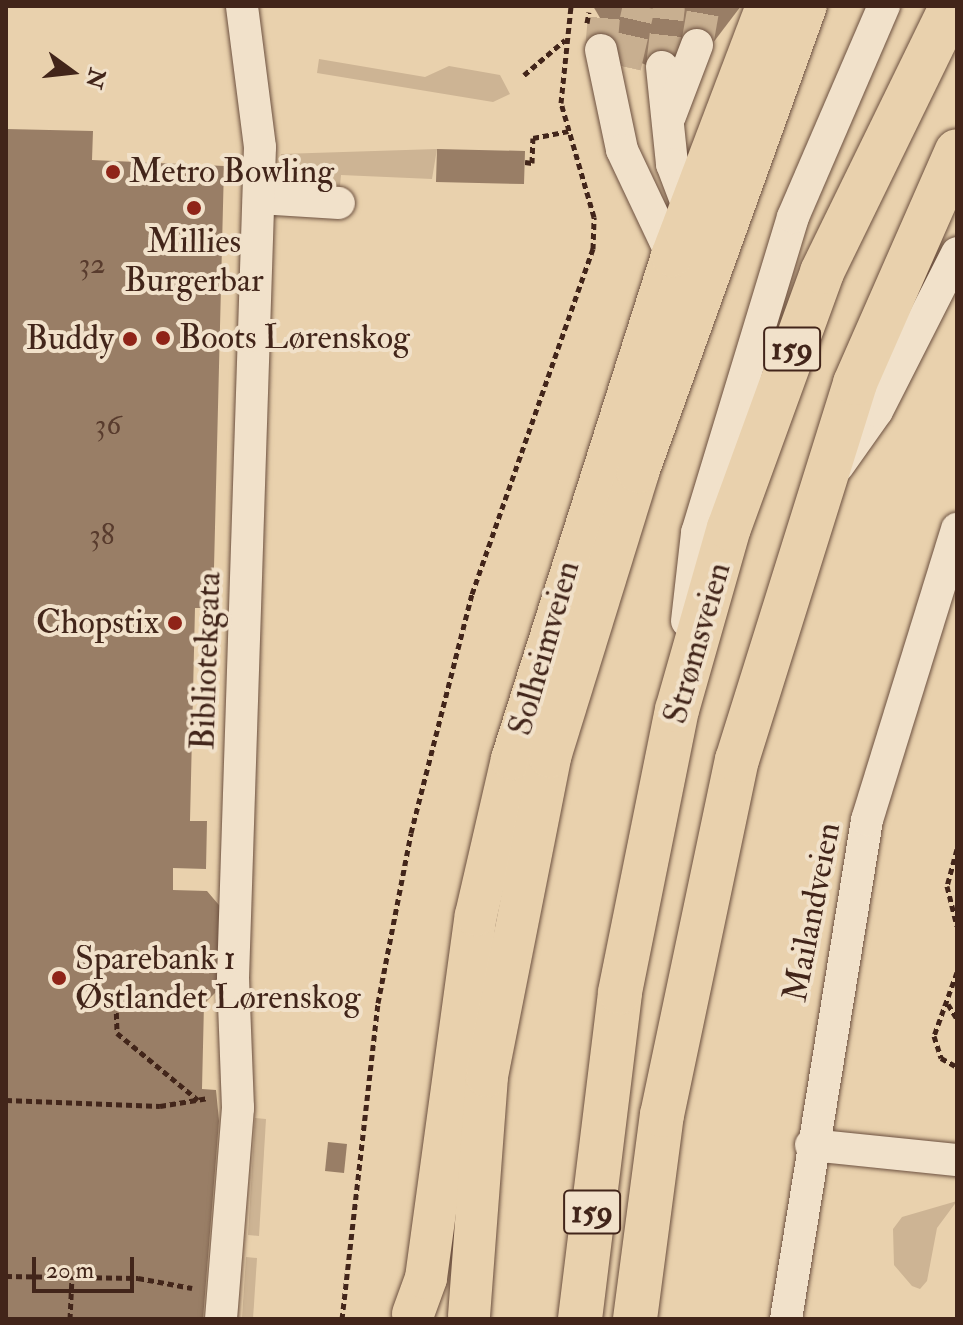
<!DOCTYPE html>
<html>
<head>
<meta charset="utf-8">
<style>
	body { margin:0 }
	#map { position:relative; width:963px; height:1325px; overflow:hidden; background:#e9d1ad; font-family:"IM FELL Double Pica",serif }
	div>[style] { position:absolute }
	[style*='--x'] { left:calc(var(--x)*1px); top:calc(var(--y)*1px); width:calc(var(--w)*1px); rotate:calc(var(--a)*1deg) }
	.green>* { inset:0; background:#cdb494 }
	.building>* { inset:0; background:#997e66 }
	.minor-tunnel>* { height:32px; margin-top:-16px; transform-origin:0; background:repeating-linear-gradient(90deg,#c8af90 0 32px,transparent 0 48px) }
	.path>* { height:5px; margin-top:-2.5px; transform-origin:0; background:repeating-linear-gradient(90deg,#42251a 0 6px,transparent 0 10px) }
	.roads { filter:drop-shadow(0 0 2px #6c503f) drop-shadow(0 0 2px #6c503f) }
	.minor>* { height:32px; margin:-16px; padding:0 16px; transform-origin:16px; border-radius:16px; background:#f1e1ca }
	.major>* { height:42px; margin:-21px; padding:0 21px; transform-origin:21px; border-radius:21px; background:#e9d1ad }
	.highway>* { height:44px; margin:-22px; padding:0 22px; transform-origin:22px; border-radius:22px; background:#e9d1ad }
	.dots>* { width:22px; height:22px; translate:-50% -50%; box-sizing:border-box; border:4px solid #f1e1ca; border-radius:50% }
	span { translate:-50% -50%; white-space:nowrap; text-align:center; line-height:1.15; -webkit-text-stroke:8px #f1e1ca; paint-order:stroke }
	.number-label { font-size:30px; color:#583b2d }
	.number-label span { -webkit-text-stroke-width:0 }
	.shield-label span { padding:2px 6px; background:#f1e1ca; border:2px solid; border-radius:6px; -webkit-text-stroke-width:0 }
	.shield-label { font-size:32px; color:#42251a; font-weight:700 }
	.poi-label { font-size:34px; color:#42251a }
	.left { translate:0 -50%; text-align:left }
	.right { translate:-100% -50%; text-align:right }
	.street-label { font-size:34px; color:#42251a }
	.frame { position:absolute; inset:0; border:8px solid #42251a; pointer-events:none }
	.north { position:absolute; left:32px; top:32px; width:80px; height:80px; -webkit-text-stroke:6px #f1e1ca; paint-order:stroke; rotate:105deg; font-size:22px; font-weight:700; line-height:32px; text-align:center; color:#42251a }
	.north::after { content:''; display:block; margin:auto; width:28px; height:36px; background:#42251a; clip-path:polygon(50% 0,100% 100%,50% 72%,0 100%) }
	.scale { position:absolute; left:32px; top:1257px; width:102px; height:36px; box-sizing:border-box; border:4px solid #42251a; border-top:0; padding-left:10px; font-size:24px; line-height:28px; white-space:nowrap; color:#42251a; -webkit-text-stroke:6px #f1e1ca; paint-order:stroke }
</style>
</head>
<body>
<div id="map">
	<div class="green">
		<i style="clip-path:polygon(319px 59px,425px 77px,449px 66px,500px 75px,510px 94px,493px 102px,317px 73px)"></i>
		<i style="clip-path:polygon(437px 149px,432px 179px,341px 175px,340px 186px,308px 186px,280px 165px,281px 154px)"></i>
		<i style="clip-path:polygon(255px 1118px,266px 1119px,259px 1236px,248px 1235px)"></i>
		<i style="clip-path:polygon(957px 1201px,937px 1228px,927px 1281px,920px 1289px,912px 1286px,894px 1265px,893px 1229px,902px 1217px)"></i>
		<i style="clip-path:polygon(246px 1257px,257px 1258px,253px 1319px,242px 1319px)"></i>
	</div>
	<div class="building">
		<i style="clip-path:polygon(593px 6px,741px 6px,703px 56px,661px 71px,622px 55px)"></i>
		<i style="clip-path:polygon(6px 129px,93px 131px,92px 160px,224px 166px,213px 608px,195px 608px,190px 821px,207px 821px,206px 869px,173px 868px,173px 890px,207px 891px,224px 911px,222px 986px,204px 1004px,202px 1089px,216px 1090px,219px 1121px,203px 1319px,6px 1319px)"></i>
		<i style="clip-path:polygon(437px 149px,525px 151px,524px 184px,436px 182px)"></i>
		<i style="clip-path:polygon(328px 1142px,347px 1144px,344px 1173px,325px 1171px)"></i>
	</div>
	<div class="minor-tunnel">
		<i style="--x:697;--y:45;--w:40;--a:-80"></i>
		<i style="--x:601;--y:50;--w:44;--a:-84.8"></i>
		<i style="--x:625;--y:67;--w:63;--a:-77.1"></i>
		<i style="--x:662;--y:67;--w:61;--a:-83.5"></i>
	</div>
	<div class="path">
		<i style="--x:587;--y:23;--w:11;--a:-80"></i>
		<i style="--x:524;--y:75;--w:54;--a:-40.5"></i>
		<i style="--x:525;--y:162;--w:7;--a:8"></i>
		<i style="--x:532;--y:163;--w:25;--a:-88"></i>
		<i style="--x:533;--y:138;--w:36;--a:-11"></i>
		<i style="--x:957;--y:849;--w:38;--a:105"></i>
		<i style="--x:947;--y:886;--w:41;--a:76"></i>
		<i style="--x:957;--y:972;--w:68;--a:109.8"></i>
		<i style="--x:934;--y:1036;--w:23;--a:72"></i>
		<i style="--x:941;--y:1058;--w:18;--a:29"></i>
		<i style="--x:116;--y:1003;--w:30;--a:88"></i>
		<i style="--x:117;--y:1033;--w:105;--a:39.6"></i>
		<i style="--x:948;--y:1004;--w:17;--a:59"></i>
		<i style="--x:6;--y:1100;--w:154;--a:2.2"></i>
		<i style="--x:160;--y:1106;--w:49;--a:-9.5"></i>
		<i style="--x:6;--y:1276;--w:132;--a:0.9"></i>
		<i style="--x:138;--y:1278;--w:55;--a:10.5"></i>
		<i style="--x:70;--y:1319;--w:43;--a:-87.3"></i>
		<i style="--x:342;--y:1319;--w:318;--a:-83.5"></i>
		<i style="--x:378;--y:1003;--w:173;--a:-79"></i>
		<i style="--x:411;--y:833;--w:247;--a:-75.7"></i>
		<i style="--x:472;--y:594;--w:366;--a:-70.7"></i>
		<i style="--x:593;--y:249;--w:32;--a:-88"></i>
		<i style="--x:594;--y:217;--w:119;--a:-106.1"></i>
		<i style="--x:561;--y:103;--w:98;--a:-84.1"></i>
	</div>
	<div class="roads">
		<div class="minor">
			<i style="--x:601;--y:50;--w:102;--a:78.1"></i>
			<i style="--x:622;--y:150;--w:117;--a:64.7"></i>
			<i style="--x:662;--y:67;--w:98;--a:84.1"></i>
			<i style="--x:672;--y:164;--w:62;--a:69.2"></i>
			<i style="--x:670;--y:116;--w:76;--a:-69.2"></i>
			<i style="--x:259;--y:198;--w:80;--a:3.6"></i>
			<i style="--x:838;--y:466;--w:67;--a:-54.7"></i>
			<i style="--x:877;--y:411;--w:177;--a:-63.1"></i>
			<i style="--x:687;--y:621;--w:89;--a:-83.5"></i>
			<i style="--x:697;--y:533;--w:330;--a:-73.1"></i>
			<i style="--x:793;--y:217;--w:230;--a:-66.7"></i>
			<i style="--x:811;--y:1145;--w:147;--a:5.9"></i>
			<i style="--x:221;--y:1319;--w:212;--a:-85.4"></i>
			<i style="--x:238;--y:1108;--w:130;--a:-92.2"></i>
			<i style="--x:233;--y:978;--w:831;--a:-88.14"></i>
			<i style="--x:260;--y:147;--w:142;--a:-97.3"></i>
			<i style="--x:786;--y:1319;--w:506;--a:-80.78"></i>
			<i style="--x:867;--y:820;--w:305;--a:-72.8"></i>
		</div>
		<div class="major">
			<i style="--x:413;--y:1314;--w:38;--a:-70"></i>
			<i style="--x:426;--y:1278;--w:366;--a:-82.2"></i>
			<i style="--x:476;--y:915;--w:160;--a:-77"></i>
			<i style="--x:512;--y:759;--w:528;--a:-72.35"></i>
			<i style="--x:672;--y:256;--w:267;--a:-69.2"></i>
			<i style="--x:469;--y:1316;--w:241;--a:-85.7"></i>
			<i style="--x:487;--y:1076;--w:325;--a:-78.8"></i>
			<i style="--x:550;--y:757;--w:298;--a:-72.8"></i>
			<i style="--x:638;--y:472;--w:495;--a:-70.2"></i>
		</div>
		<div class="highway">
			<i style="--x:580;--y:1319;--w:329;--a:-83"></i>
			<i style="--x:620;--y:992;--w:288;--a:-78.6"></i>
			<i style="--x:677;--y:710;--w:189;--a:-74.1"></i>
			<i style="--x:729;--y:528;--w:272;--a:-70"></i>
			<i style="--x:822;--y:272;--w:296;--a:-64"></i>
			<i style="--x:635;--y:1319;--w:206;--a:-82.5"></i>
			<i style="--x:662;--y:1115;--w:363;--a:-78.1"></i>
			<i style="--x:737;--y:760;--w:395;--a:-72.6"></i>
			<i style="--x:855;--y:383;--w:253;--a:-66.3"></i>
		</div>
	</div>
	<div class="dots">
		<i style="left:113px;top:172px;background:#8f2418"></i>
		<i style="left:194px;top:208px;background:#8f2418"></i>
		<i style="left:163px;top:338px;background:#8f2418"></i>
		<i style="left:130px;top:339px;background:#8f2418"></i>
		<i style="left:175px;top:623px;background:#8f2418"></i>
		<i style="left:59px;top:978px;background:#8f2418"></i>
	</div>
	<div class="number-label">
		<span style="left:92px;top:264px">32</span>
		<span style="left:108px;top:425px">36</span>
		<span style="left:102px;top:535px">38</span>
	</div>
	<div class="shield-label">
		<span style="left:792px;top:349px">159</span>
		<span style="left:592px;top:1212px">159</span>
	</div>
	<div class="poi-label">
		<span class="left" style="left:129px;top:172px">Metro Bowling</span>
		<span style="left:194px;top:261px">Millies<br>Burgerbar</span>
		<span class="left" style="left:179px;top:338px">Boots Lørenskog</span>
		<span class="right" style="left:114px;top:339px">Buddy</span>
		<span class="right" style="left:159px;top:623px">Chopstix</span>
		<span class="left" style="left:75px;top:978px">Sparebank 1<br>Østlandet Lørenskog</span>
	</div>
	<div class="street-label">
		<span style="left:697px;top:643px;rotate:-74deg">Strømsveien</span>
		<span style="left:544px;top:648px;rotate:-74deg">Solheimveien</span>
		<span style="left:206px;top:661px;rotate:-88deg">Bibliotekgata</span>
		<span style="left:812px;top:912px;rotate:-79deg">Mailandveien</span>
	</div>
	<div class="frame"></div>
	<div class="north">N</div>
	<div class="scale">20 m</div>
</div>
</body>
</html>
